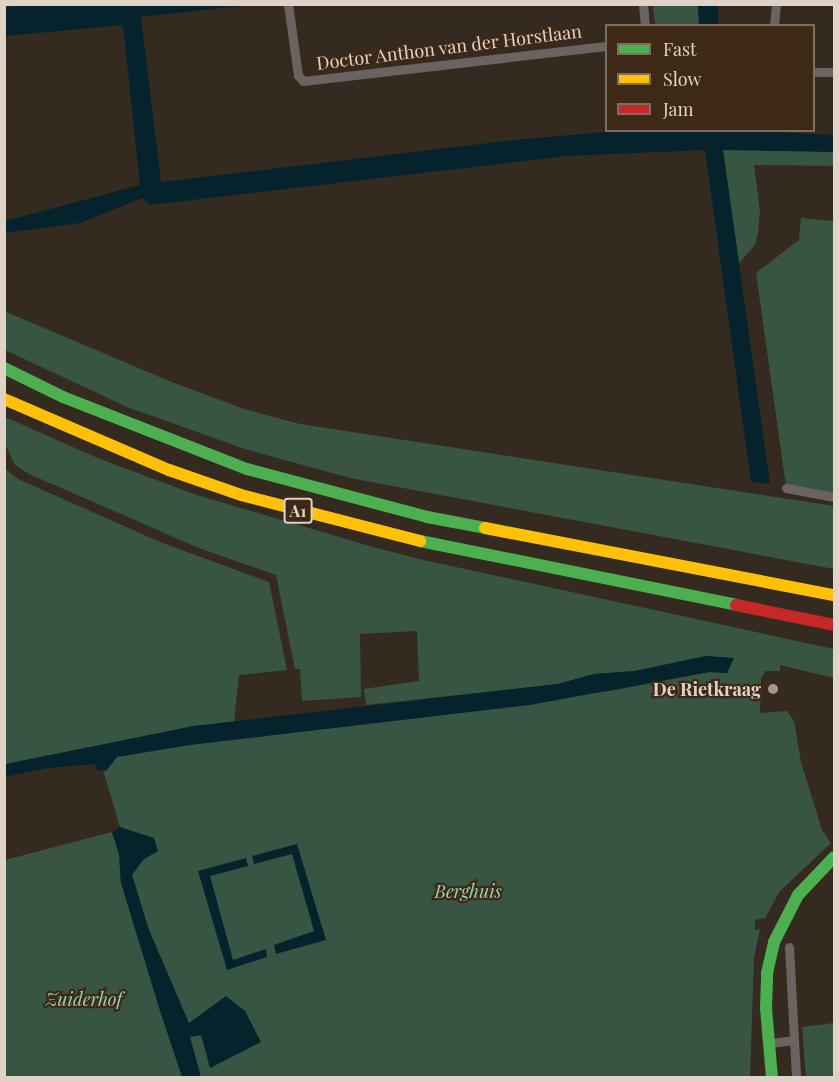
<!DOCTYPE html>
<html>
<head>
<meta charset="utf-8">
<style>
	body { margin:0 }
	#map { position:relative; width:839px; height:1082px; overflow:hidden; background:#352a1f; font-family:"Playfair Display",serif }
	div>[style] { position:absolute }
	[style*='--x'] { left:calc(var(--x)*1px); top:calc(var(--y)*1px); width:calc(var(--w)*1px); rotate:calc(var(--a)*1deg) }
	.green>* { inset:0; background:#385543 }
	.water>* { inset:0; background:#05232d }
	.street>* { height:9px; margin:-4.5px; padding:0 4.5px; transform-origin:4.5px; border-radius:4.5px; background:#6b6362 }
	.fast>* { height:12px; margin:-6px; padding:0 6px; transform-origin:6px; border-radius:6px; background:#4caf50 }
	.slow>* { height:12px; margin:-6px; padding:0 6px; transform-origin:6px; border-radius:6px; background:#ffc107 }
	.jam>* { height:12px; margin:-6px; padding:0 6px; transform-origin:6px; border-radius:6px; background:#c62828 }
	.dots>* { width:16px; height:16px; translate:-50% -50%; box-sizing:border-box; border:3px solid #3e2916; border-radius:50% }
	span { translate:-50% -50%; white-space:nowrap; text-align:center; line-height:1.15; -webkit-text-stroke:4.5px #3e2916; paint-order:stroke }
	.shield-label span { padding:2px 4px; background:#3e2916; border:2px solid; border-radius:4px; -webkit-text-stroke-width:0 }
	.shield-label { font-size:16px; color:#e0d2c6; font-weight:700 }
	.street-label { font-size:18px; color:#e0d2c6 }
	.poi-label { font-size:18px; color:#e0d2c6; font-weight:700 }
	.right { translate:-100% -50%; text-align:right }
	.park-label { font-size:18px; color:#93d6b1; font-style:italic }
	.frame { position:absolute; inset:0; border:6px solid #e0d2c6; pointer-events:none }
	.legend { position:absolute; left:605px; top:24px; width:210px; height:108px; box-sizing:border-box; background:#3e2916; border:2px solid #7f6d5c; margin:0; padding:8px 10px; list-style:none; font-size:18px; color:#e0d2c6 }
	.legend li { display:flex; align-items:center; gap:12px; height:30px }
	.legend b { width:30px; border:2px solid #7f6d5c }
</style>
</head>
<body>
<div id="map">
	<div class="green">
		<i style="clip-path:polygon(653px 5px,698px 5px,699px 25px,655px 25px)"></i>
		<i style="clip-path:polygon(757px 149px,834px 152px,834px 166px,754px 165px,760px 211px,758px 233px,755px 245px,739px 263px,723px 150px)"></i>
		<i style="clip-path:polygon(801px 218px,834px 221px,834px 493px,786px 486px,756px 273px,799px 240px)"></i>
		<i style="clip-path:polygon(4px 311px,169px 381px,244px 409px,300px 424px,834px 506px,834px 569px,350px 478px,245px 449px,127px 407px,5px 350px)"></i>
		<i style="clip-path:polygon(5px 417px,100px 459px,197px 495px,366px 545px,419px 559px,834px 649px,834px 678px,780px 665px,780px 671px,766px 671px,761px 678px,760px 713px,787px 711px,794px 721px,801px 762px,822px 830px,831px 843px,779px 892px,765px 918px,755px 920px,755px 930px,760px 929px,754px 958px,750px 1077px,5px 1077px,5px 860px,112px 832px,119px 854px,121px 883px,133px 891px,120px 827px,98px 753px,610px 691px,709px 672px,727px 673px,733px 659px,706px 656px,635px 671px,594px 674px,558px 684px,366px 705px,364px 689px,419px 681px,417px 631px,360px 634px,361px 697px,302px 701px,300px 669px,295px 669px,276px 575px,199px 548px,29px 474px,15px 465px,5px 444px)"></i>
		<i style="clip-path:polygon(4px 468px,18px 479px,160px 542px,269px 582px,287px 670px,239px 675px,234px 723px,194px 726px,5px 765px)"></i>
		<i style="clip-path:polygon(834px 1023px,834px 1077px,806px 1077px,802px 1027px)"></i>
	</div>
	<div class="water">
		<i style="clip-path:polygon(41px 5px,250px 5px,141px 17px,161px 182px,514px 140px,617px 131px,730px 130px,834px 135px,834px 152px,723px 150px,770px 484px,751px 482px,705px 150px,567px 156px,150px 205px,142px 198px,80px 223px,5px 233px,5px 221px,140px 185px,123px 25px,5px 36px,5px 7px)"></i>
		<i style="clip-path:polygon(698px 5px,718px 5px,718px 25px,699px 25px)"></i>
		<i style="clip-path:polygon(706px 656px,734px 658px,727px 673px,709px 672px,530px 705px,190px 745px,117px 757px,106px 771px,97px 770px,95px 764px,48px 768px,5px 777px,5px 764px,194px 726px,558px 684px,594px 674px,635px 671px)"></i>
		<i style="clip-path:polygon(120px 827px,154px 838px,158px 851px,143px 860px,132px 875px,149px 930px,189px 1023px,226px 996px,245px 1011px,261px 1042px,210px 1068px,201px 1035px,190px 1037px,201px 1077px,182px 1077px,160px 1011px,121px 883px,119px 854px,112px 832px)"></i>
		<i style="clip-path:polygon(297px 844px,326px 940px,276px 954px,274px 945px,314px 931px,292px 854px,254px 864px,252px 856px)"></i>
		<i style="clip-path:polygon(246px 858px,248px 866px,210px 876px,233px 960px,266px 949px,267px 957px,227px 970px,198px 871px)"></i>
	</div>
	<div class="street">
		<i style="--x:288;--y:4;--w:72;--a:82"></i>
		<i style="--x:298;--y:75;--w:8;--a:50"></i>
		<i style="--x:303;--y:81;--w:305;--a:-6.6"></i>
		<i style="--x:643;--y:4;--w:22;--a:85"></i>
		<i style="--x:774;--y:26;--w:22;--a:-85"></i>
		<i style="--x:814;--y:72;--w:20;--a:0"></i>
		<i style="--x:786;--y:488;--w:49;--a:10.6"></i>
		<i style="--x:789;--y:947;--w:131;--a:86.9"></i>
		<i style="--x:770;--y:1043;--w:23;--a:-7"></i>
	</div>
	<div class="fast">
		<i style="--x:4;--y:368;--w:66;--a:26.2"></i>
		<i style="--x:63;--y:397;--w:198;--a:21.4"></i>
		<i style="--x:247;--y:469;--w:186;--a:14.9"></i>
		<i style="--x:427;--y:517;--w:59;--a:10.7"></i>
		<i style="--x:420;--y:541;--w:322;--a:11.4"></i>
		<i style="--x:772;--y:1078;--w:70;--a:-94.9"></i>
		<i style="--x:766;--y:1008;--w:35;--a:-88"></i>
		<i style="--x:767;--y:973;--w:32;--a:-77"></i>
		<i style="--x:774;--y:942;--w:53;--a:-62.9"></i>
		<i style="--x:798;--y:895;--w:52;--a:-46.5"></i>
	</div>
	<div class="slow">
		<i style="--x:4;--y:399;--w:180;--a:23.3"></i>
		<i style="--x:169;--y:470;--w:76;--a:19.1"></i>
		<i style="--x:241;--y:495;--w:185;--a:14.4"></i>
		<i style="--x:485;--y:528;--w:355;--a:10.9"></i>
	</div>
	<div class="jam">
		<i style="--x:736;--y:605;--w:100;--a:11.5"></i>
	</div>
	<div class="dots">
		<i style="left:773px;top:689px;background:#a4978c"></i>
	</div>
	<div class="shield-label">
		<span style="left:298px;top:511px">A1</span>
	</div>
	<div class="street-label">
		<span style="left:449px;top:47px;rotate:-7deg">Doctor Anthon van der Horstlaan</span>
	</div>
	<div class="poi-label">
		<span class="right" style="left:761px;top:689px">De Rietkraag</span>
	</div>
	<div class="park-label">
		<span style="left:468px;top:891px">Berghuis</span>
		<span style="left:84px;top:999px">Zuiderhof</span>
	</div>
	<div class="frame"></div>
	<ul class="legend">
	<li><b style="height:8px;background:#4caf50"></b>Fast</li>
	<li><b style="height:8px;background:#ffc107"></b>Slow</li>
	<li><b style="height:8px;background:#c62828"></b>Jam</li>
	</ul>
</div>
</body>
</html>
